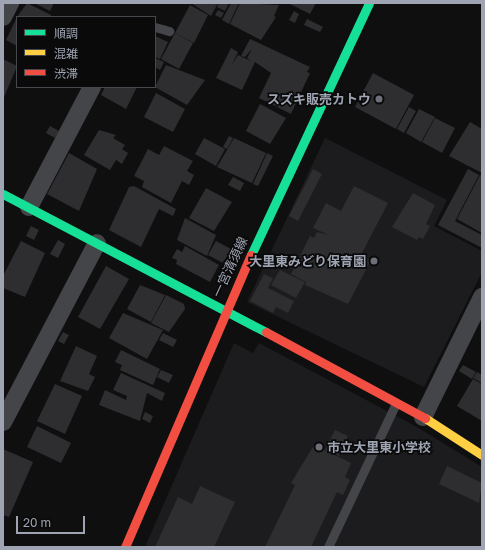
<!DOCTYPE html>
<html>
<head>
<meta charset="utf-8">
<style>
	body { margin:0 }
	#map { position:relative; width:485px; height:550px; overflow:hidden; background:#0f0f10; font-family:"Golos Text","Noto Sans JP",sans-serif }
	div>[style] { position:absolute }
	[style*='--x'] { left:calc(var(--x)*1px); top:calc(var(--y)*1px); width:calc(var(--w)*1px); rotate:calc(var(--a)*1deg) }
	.built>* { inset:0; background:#1c1c1e }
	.building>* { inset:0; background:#2e2e31 }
	.lane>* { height:9px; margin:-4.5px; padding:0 4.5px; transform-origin:4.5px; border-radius:4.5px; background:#444549 }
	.street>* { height:18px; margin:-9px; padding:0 9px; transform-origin:9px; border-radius:9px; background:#444549 }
	.fast>* { height:9px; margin:-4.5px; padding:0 4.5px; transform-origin:4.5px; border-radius:4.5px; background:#16e098 }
	.slow>* { height:9px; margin:-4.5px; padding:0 4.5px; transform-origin:4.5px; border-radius:4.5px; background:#ffcf43 }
	.jam>* { height:9px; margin:-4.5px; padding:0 4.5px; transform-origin:4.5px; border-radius:4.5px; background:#f24e42 }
	.dots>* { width:11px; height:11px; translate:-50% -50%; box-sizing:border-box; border:2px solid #0a0a0b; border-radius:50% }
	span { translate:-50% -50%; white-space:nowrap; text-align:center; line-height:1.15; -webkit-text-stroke:3.5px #0a0a0b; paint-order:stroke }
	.poi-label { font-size:13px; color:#9fa4b2; font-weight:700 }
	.right { translate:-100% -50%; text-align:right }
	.left { translate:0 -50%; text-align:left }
	.street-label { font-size:13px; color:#9fa4b2 }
	.frame { position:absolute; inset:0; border:4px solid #9fa4b2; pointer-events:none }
	.legend { position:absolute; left:16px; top:16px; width:140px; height:72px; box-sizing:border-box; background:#0a0a0b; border:1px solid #46484e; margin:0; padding:5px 7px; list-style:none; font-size:12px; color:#9fa4b2 }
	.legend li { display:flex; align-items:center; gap:8px; height:20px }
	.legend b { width:20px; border:1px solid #46484e }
	.scale { position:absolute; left:16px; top:516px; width:69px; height:18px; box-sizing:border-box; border:2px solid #9fa4b2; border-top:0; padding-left:5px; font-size:12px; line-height:14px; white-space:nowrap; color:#9fa4b2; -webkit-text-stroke:3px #0a0a0b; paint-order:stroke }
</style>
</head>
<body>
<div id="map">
	<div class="built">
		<i style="clip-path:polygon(325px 138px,447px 200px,434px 226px,482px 251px,482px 272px,424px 387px,247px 302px)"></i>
		<i style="clip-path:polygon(234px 343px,253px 353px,259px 343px,417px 427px,482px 467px,482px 547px,145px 547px)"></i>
	</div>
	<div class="building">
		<i style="clip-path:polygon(27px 3px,51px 15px,51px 17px,17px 17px)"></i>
		<i style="clip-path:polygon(34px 3px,54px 3px,50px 11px)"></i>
		<i style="clip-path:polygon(191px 3px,218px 3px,211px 16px)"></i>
		<i style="clip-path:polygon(219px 3px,229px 3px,225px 11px,217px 7px)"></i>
		<i style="clip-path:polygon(231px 3px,239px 3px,229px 24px,222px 20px)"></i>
		<i style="clip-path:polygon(240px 3px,279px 5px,274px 16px,276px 17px,261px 40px,230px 24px)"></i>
		<i style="clip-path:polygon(288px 3px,316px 3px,310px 14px)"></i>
		<i style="clip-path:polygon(190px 5px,208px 15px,194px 43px,175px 33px)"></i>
		<i style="clip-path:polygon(218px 10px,224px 13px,221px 18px,215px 15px)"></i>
		<i style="clip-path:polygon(294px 11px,299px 14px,295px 23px,289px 20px)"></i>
		<i style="clip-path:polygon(17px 17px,17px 46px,6px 40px)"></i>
		<i style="clip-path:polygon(307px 19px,323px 27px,320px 32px,304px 25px)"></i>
		<i style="clip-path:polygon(175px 33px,193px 43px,179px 69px,161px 59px)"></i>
		<i style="clip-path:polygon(155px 36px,168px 42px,160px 59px,155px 57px)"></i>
		<i style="clip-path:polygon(250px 39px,310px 67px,307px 72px,310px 73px,291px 114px,259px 98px,271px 73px,255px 62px,242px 90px,216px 78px,231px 48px,238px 52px,232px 65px,238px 55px,251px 61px,247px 58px,252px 49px,245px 57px,241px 56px)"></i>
		<i style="clip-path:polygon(155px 58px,164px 62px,160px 70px,155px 67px)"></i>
		<i style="clip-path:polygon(3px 59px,17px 66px,3px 100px)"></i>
		<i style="clip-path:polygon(166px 65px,205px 80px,187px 105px,155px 87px)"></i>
		<i style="clip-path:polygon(373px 73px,414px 95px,396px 129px,355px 107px)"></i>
		<i style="clip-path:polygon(105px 87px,137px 87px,126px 109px,101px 95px)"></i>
		<i style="clip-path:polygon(156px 93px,185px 109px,173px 132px,144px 117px)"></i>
		<i style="clip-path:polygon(260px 104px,286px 118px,270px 144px,246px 131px)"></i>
		<i style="clip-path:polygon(409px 107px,416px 111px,404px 133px,397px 129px)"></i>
		<i style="clip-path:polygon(419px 109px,435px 117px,421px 142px,406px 133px)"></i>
		<i style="clip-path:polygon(435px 118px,455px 128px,442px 153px,422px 142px)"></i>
		<i style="clip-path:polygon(470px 122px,482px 129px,482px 173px,449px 156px)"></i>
		<i style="clip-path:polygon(50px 126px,59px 131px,55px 138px,46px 133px)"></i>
		<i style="clip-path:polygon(99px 130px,116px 135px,113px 138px,125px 145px,122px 149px,128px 153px,122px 164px,116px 160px,110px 170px,84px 155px)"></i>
		<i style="clip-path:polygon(229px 136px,233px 138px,227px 149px,223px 147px)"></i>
		<i style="clip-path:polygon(204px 138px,225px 149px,216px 166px,195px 154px)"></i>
		<i style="clip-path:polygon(234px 138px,266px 153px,252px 183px,217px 167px)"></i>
		<i style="clip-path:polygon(164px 146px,193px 161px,187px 171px,194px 175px,189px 185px,182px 181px,171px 203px,142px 187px,144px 181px,134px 176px,148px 149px,159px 155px)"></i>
		<i style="clip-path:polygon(69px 153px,97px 169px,79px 211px,47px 194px)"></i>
		<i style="clip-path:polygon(267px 153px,273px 156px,258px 186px,253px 184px)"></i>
		<i style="clip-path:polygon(313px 169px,322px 174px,298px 221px,289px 216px)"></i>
		<i style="clip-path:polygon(468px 169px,479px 175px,455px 221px,482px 235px,482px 248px,438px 225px)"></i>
		<i style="clip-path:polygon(480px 175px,482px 176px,482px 233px,457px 219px)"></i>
		<i style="clip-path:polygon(233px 177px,244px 183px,240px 191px,228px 185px)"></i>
		<i style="clip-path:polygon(134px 186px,176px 209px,173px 216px,159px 209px,141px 247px,109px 230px,129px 187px)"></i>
		<i style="clip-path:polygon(354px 186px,388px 203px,361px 255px,371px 260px,348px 304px,305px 285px,306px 282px,291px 274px,310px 236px,314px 238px,317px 232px,329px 235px,313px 228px,326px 203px,341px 211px)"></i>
		<i style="clip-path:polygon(206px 188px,232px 202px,214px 231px,189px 218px)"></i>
		<i style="clip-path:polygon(413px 193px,435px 205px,426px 224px,430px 226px,423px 239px,419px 237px,417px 240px,392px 227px)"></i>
		<i style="clip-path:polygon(185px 218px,216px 235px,207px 256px,177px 240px)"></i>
		<i style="clip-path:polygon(31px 226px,39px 230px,34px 240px,26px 236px)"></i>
		<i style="clip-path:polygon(58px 240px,65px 244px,58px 258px,50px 254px)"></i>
		<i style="clip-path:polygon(21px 241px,45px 253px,25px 297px,3px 288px,3px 276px)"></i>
		<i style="clip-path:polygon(216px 241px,231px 249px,223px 263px,208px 255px)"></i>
		<i style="clip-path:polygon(185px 246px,219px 265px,210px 282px,176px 264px,177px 260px,172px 258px,177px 249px,182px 252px)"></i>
		<i style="clip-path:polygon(106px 266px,129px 279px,100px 329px,78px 317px)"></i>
		<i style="clip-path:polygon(280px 270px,305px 282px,296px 298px,271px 285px)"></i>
		<i style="clip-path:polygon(264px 274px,273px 278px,268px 288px,294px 301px,288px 313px,276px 307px,273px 313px,250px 301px)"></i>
		<i style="clip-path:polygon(140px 285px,165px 295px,151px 322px,127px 309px)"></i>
		<i style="clip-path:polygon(166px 295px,184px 304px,185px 309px,169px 332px,151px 323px)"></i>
		<i style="clip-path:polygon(123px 313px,163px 330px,147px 359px,109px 338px)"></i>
		<i style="clip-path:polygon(63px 332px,69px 335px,64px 344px,58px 341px)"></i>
		<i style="clip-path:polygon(163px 333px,177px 340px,173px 347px,159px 340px)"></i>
		<i style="clip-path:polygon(76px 346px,97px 356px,89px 374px,95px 377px,88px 391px,60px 381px)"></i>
		<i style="clip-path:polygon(121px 350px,160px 369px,153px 385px,120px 370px,122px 365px,115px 362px)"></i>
		<i style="clip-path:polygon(463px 365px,476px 372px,472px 379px,459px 371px)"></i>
		<i style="clip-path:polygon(161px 370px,173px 375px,169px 383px,157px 377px)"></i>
		<i style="clip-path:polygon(477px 372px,482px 375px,482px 383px,473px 378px)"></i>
		<i style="clip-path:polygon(121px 373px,165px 393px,162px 401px,147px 393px,140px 421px,99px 405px,105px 390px,126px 400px,127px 396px,113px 390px)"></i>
		<i style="clip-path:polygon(473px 379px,482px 384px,482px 421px,457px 406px)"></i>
		<i style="clip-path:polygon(55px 384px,82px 396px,65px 434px,37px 421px)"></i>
		<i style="clip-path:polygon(145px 412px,153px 416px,150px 423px,142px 419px)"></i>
		<i style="clip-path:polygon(37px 426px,71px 443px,61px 463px,27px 447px)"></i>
		<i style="clip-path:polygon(335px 430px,348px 436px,339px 456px,325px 450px)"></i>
		<i style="clip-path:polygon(420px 439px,430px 445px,424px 455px,414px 449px)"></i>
		<i style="clip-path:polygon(314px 445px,351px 463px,345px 477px,350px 480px,343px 495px,337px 492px,311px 547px,265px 547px,295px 485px,291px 483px)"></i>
		<i style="clip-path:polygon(3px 449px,33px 462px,9px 517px,3px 515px)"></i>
		<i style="clip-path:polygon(447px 466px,482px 483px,479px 503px,439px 484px)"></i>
		<i style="clip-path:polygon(200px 486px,235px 502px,214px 547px,155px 547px,178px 497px,192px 504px)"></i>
	</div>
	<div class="lane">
		<i style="--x:155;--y:27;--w:15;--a:16"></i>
		<i style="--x:328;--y:547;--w:159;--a:-64.7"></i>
	</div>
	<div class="street">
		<i style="--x:3;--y:17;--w:16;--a:-63"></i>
		<i style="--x:29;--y:207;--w:136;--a:-62.3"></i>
		<i style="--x:423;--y:417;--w:134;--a:-63.8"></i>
		<i style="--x:3;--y:422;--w:202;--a:-62.3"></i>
	</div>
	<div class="fast">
		<i style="--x:3;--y:194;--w:297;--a:27.7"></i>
		<i style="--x:251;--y:255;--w:278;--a:-64.9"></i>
	</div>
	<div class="slow">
		<i style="--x:425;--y:418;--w:68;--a:33"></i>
	</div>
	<div class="jam">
		<i style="--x:266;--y:332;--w:181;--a:28.4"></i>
		<i style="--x:125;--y:547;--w:318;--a:-66.7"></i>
	</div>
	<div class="dots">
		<i style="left:379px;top:99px;background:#6d7079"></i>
		<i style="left:374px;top:261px;background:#6d7079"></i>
		<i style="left:319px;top:447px;background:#6d7079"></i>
	</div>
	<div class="poi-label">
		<span class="right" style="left:371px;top:99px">スズキ販売カトウ</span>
		<span class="right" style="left:366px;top:261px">大里東みどり保育園</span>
		<span class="left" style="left:327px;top:447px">市立大里東小学校</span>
	</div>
	<div class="street-label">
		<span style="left:230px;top:267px;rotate:-65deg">一宮清須線</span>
	</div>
	<div class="frame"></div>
	<ul class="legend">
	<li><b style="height:5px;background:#16e098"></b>順調</li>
	<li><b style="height:5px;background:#ffcf43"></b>混雑</li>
	<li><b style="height:5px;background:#f24e42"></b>渋滞</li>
	</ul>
	<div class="scale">20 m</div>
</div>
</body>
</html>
